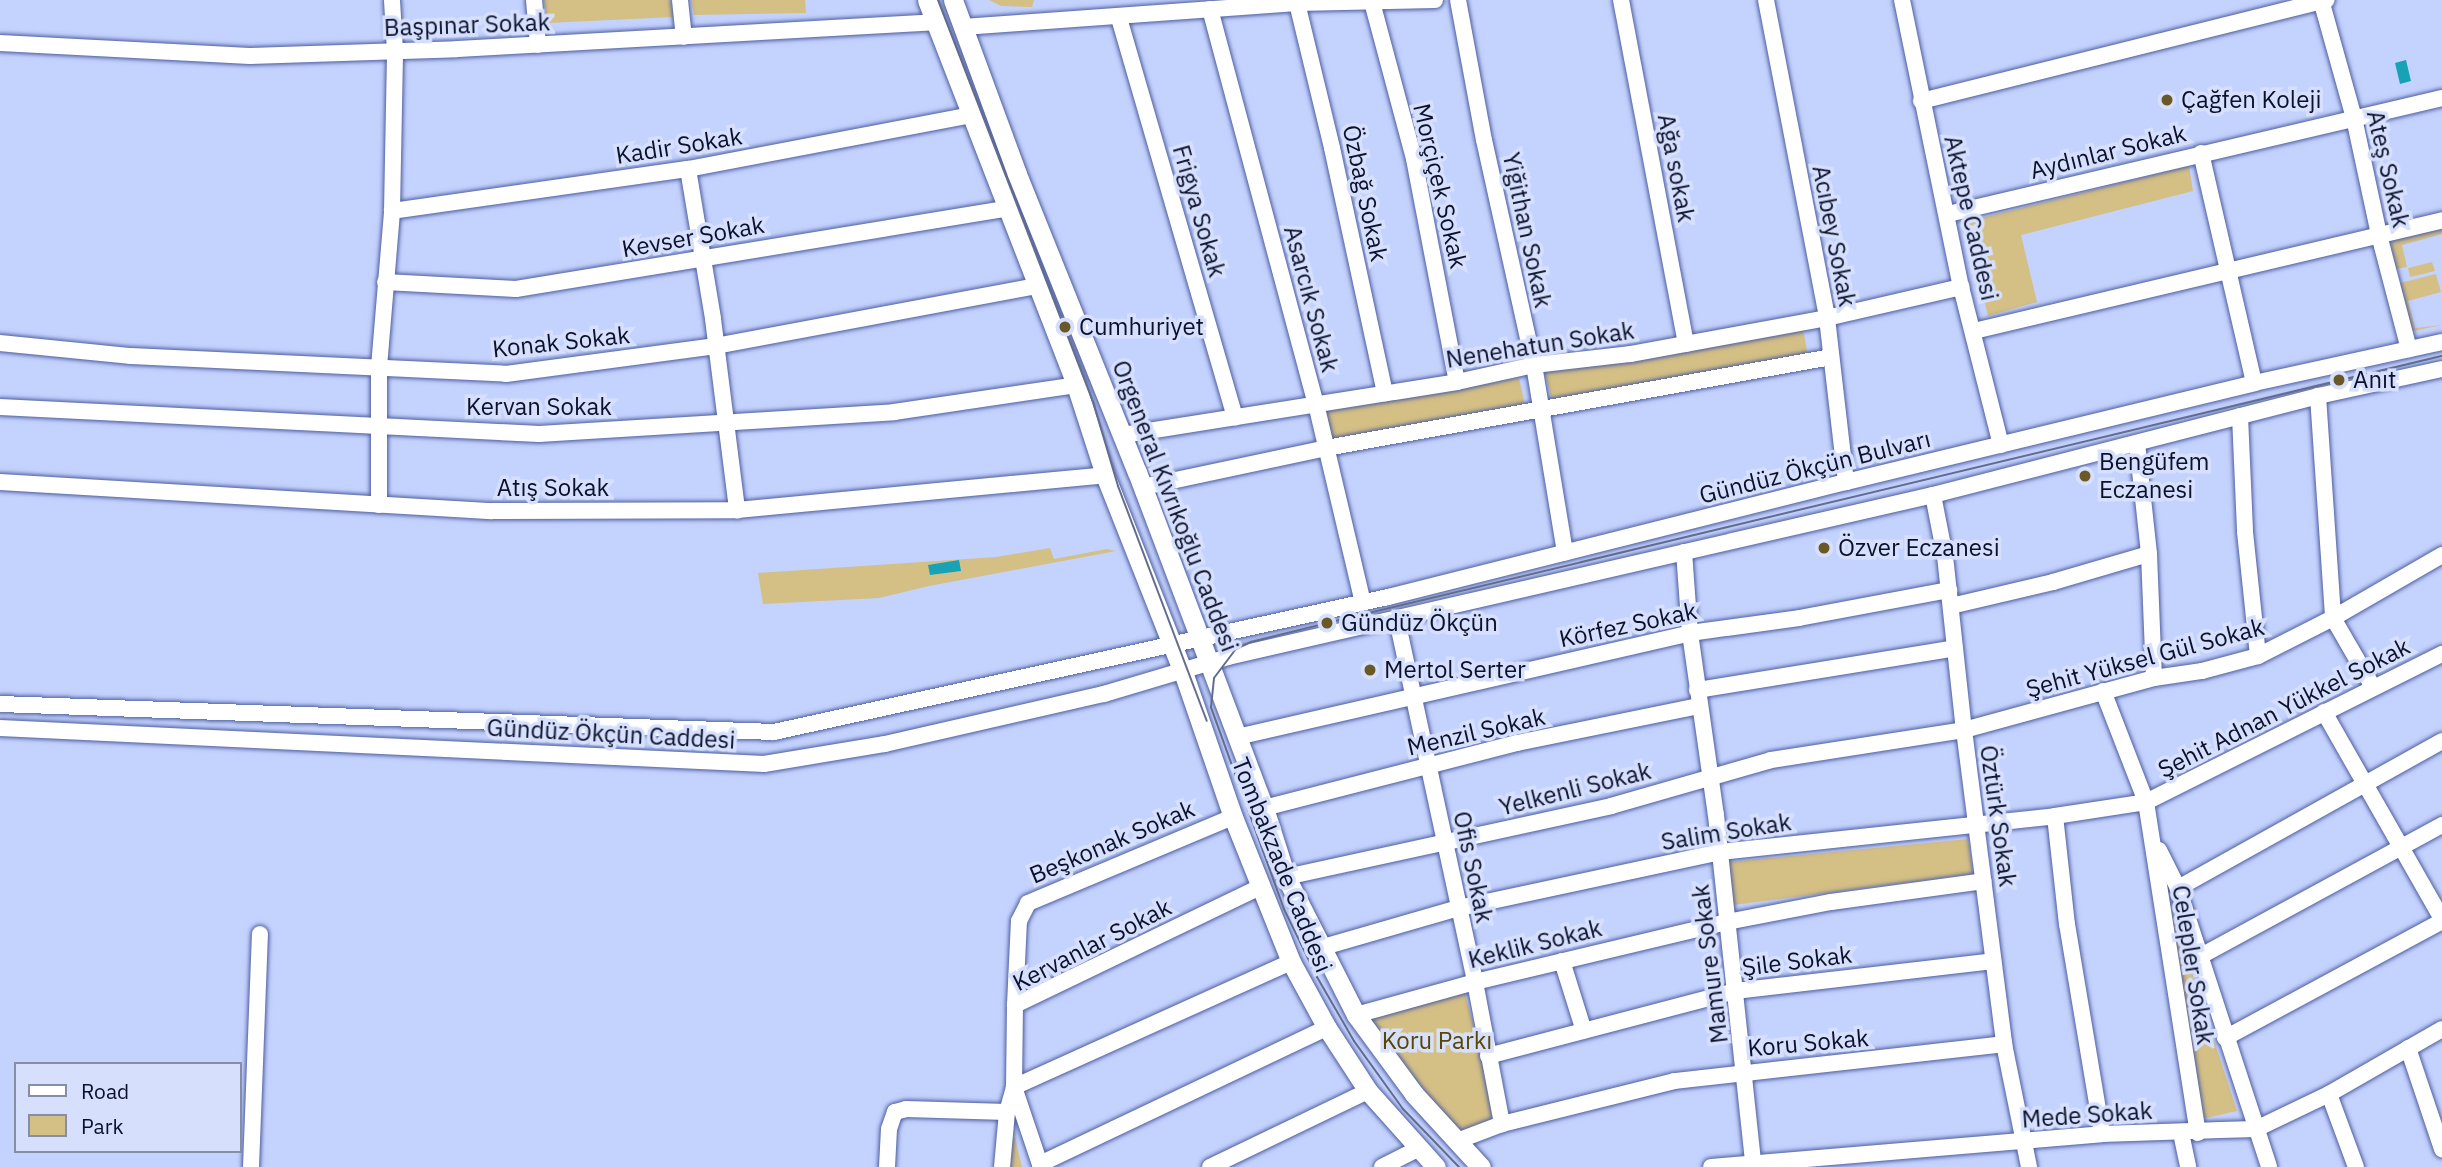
<!DOCTYPE html>
<html>
<head>
<meta charset="utf-8">
<style>
	body { margin:0 }
	#map { position:relative; width:2442px; height:1167px; overflow:hidden; background:#c4d2fe; font-family:"IBM Plex Sans",sans-serif }
	div>[style] { position:absolute }
	[style*='--x'] { left:calc(var(--x)*1px); top:calc(var(--y)*1px); width:calc(var(--w)*1px); rotate:calc(var(--a)*1deg) }
	.green>* { inset:0; background:#d4bf85 }
	.water>* { inset:0; background:#18a2b6 }
	.roads { filter:drop-shadow(0 0 2px #4d5e9f) drop-shadow(0 0 2px #4d5e9f) }
	.minor>* { height:16px; margin:-8px; padding:0 8px; transform-origin:8px; border-radius:8px; background:#fff }
	.major>* { height:19px; margin:-9.5px; padding:0 9.5px; transform-origin:9.5px; border-radius:9.5px; background:#fff }
	.tram>* { height:2px; margin:-1px; padding:0 1px; transform-origin:1px; border-radius:1px; background:#626c8e }
	.dots>* { width:19px; height:19px; translate:-50% -50%; box-sizing:border-box; border:4px solid #d6e0fd; border-radius:50% }
	span { translate:-50% -50%; white-space:nowrap; text-align:center; line-height:1.15; -webkit-text-stroke:7px #d6e0fd; paint-order:stroke }
	.street-label { font-size:24px; color:#0b112b }
	.poi-label { font-size:24px; color:#0b112b }
	.left { translate:0 -50%; text-align:left }
	.park-label { font-size:24px; color:#594600 }
	.legend { position:absolute; left:14px; top:1062px; width:228px; height:91px; box-sizing:border-box; background:#d6e0fd; border:2px solid #858da9; margin:0; padding:9px 12px; list-style:none; font-size:21px; color:#0b112b }
	.legend li { display:flex; align-items:center; gap:14px; height:35px }
	.legend b { width:35px; border:2px solid #858da9 }
</style>
</head>
<body>
<div id="map">
	<div class="green">
		<i style="clip-path:polygon(544px 0,670px 0,674px 17px,547px 23px)"></i>
		<i style="clip-path:polygon(691px 0,805px 0,806px 13px,694px 15px)"></i>
		<i style="clip-path:polygon(989px 0,1034px 0,1032px 7px,1001px 6px)"></i>
		<i style="clip-path:polygon(2189px 166px,2193px 191px,2021px 235px,2037px 302px,1988px 316px,1965px 222px)"></i>
		<i style="clip-path:polygon(2442px 227px,2442px 234px,2402px 245px,2407px 267px,2396px 269px,2391px 244px,2397px 237px)"></i>
		<i style="clip-path:polygon(2432px 262px,2435px 271px,2410px 277px,2408px 268px)"></i>
		<i style="clip-path:polygon(2436px 274px,2441px 292px,2408px 301px,2415px 328px,2442px 325px,2413px 331px,2400px 283px)"></i>
		<i style="clip-path:polygon(1803px 329px,1808px 356px,1552px 401px,1545px 373px)"></i>
		<i style="clip-path:polygon(1519px 378px,1525px 405px,1329px 441px,1323px 411px)"></i>
		<i style="clip-path:polygon(1050px 548px,1054px 559px,1107px 549px,1116px 551px,929px 586px,879px 598px,763px 604px,758px 573px,996px 557px)"></i>
		<i style="clip-path:polygon(1968px 839px,1973px 874px,1733px 905px,1727px 862px)"></i>
		<i style="clip-path:polygon(2171px 908px,2237px 1111px,2202px 1119px,2167px 909px)"></i>
		<i style="clip-path:polygon(1464px 990px,1499px 1118px,1457px 1133px,1369px 1019px)"></i>
		<i style="clip-path:polygon(1009px 1138px,1015px 1138px,1022px 1167px,1008px 1167px)"></i>
	</div>
	<div class="water">
		<i style="clip-path:polygon(2406px 60px,2411px 81px,2400px 84px,2395px 63px)"></i>
		<i style="clip-path:polygon(959px 560px,961px 571px,930px 575px,928px 565px)"></i>
	</div>
	<div class="roads">
		<div class="minor">
			<i style="--x:534;--y:0;--w:45;--a:84.9"></i>
			<i style="--x:680;--y:0;--w:37;--a:84"></i>
			<i style="--x:1458;--y:0;--w:142;--a:79.5"></i>
			<i style="--x:1484;--y:140;--w:230;--a:77.5"></i>
			<i style="--x:1534;--y:365;--w:190;--a:80.6"></i>
			<i style="--x:1621;--y:0;--w:350;--a:79.3"></i>
			<i style="--x:1766;--y:0;--w:324;--a:79.1"></i>
			<i style="--x:1827;--y:318;--w:165;--a:83.4"></i>
			<i style="--x:1902;--y:0;--w:293;--a:78.4"></i>
			<i style="--x:1961;--y:287;--w:163;--a:75.8"></i>
			<i style="--x:2321;--y:0;--w:123;--a:74.4"></i>
			<i style="--x:2354;--y:118;--w:120;--a:77.9"></i>
			<i style="--x:2379;--y:235;--w:118;--a:75.3"></i>
			<i style="--x:1372;--y:2;--w:163;--a:75"></i>
			<i style="--x:1414;--y:159;--w:227;--a:79.1"></i>
			<i style="--x:1297;--y:3;--w:149;--a:76.4"></i>
			<i style="--x:1332;--y:148;--w:251;--a:77.8"></i>
			<i style="--x:1210;--y:9;--w:409;--a:75"></i>
			<i style="--x:1316;--y:404;--w:204;--a:76.7"></i>
			<i style="--x:1119;--y:18;--w:416;--a:73.8"></i>
			<i style="--x:963;--y:27;--w:335;--a:-4.1"></i>
			<i style="--x:1297;--y:3;--w:138;--a:-1.2"></i>
			<i style="--x:0;--y:43;--w:250;--a:3"></i>
			<i style="--x:250;--y:56;--w:207;--a:-1.9"></i>
			<i style="--x:457;--y:49;--w:479;--a:-3.2"></i>
			<i style="--x:1921;--y:101;--w:418;--a:-14"></i>
			<i style="--x:2201;--y:153;--w:236;--a:77"></i>
			<i style="--x:688;--y:169;--w:152;--a:80.5"></i>
			<i style="--x:713;--y:319;--w:193;--a:82.8"></i>
			<i style="--x:392;--y:211;--w:299;--a:-8.1"></i>
			<i style="--x:688;--y:169;--w:288;--a:-10.8"></i>
			<i style="--x:1948;--y:214;--w:507;--a:-13.21"></i>
			<i style="--x:385;--y:282;--w:131;--a:3.1"></i>
			<i style="--x:516;--y:289;--w:497;--a:-9.3"></i>
			<i style="--x:1974;--y:331;--w:481;--a:-13.3"></i>
			<i style="--x:0;--y:343;--w:132;--a:5.7"></i>
			<i style="--x:131;--y:356;--w:375;--a:2.7"></i>
			<i style="--x:506;--y:374;--w:212;--a:-7.6"></i>
			<i style="--x:716;--y:346;--w:327;--a:-10.6"></i>
			<i style="--x:2318;--y:396;--w:223;--a:86.1"></i>
			<i style="--x:2333;--y:618;--w:80;--a:59.9"></i>
			<i style="--x:0;--y:407;--w:540;--a:2.87"></i>
			<i style="--x:539;--y:434;--w:356;--a:-3.5"></i>
			<i style="--x:894;--y:412;--w:184;--a:-8.4"></i>
			<i style="--x:2240;--y:416;--w:116;--a:87.5"></i>
			<i style="--x:2245;--y:532;--w:125;--a:84"></i>
			<i style="--x:1123;--y:435;--w:338;--a:-9"></i>
			<i style="--x:1457;--y:382;--w:79;--a:-12.4"></i>
			<i style="--x:1534;--y:365;--w:98;--a:-6.5"></i>
			<i style="--x:1631;--y:354;--w:199;--a:-10.4"></i>
			<i style="--x:1827;--y:318;--w:138;--a:-13"></i>
			<i style="--x:2137;--y:443;--w:112;--a:83.8"></i>
			<i style="--x:2149;--y:554;--w:124;--a:87.7"></i>
			<i style="--x:0;--y:482;--w:493;--a:3.4"></i>
			<i style="--x:492;--y:511;--w:245;--a:-0.2"></i>
			<i style="--x:737;--y:510;--w:370;--a:-5.4"></i>
			<i style="--x:1143;--y:487;--w:187;--a:-12"></i>
			<i style="--x:1326;--y:448;--w:513;--a:-10.21"></i>
			<i style="--x:1933;--y:495;--w:62;--a:78.9"></i>
			<i style="--x:1945;--y:556;--w:175;--a:83.8"></i>
			<i style="--x:1964;--y:730;--w:317;--a:82.7"></i>
			<i style="--x:2004;--y:1044;--w:126;--a:78.5"></i>
			<i style="--x:379;--y:505;--w:138;--a:-90"></i>
			<i style="--x:379;--y:367;--w:157;--a:-85.2"></i>
			<i style="--x:392;--y:211;--w:160;--a:-88.9"></i>
			<i style="--x:395;--y:51;--w:51;--a:-93.4"></i>
			<i style="--x:1684;--y:552;--w:81;--a:85.8"></i>
			<i style="--x:1690;--y:633;--w:184;--a:81.9"></i>
			<i style="--x:1716;--y:815;--w:350;--a:83.9"></i>
			<i style="--x:1951;--y:606;--w:105;--a:-13.2"></i>
			<i style="--x:2053;--y:582;--w:100;--a:-16.3"></i>
			<i style="--x:1397;--y:620;--w:370;--a:77.8"></i>
			<i style="--x:1475;--y:982;--w:145;--a:79.2"></i>
			<i style="--x:1697;--y:690;--w:261;--a:-9.2"></i>
			<i style="--x:2103;--y:691;--w:119;--a:68.8"></i>
			<i style="--x:2146;--y:802;--w:335;--a:81.1"></i>
			<i style="--x:0;--y:704;--w:775;--a:2.07"></i>
			<i style="--x:774;--y:732;--w:629;--a:-12.4"></i>
			<i style="--x:1388;--y:597;--w:472;--a:-14.1"></i>
			<i style="--x:1846;--y:482;--w:420;--a:-13.6"></i>
			<i style="--x:2254;--y:383;--w:192;--a:-12.3"></i>
			<i style="--x:2324;--y:712;--w:238;--a:60.3"></i>
			<i style="--x:0;--y:728;--w:765;--a:2.7"></i>
			<i style="--x:764;--y:764;--w:123;--a:-9.4"></i>
			<i style="--x:885;--y:744;--w:225;--a:-12.9"></i>
			<i style="--x:1104;--y:694;--w:129;--a:-16.6"></i>
			<i style="--x:1228;--y:657;--w:723;--a:-12.94"></i>
			<i style="--x:1933;--y:495;--w:398;--a:-14.4"></i>
			<i style="--x:2318;--y:396;--w:127;--a:-12.3"></i>
			<i style="--x:1237;--y:737;--w:465;--a:-12.9"></i>
			<i style="--x:1690;--y:633;--w:110;--a:-7.8"></i>
			<i style="--x:1799;--y:618;--w:153;--a:-10.6"></i>
			<i style="--x:1264;--y:808;--w:261;--a:-14.4"></i>
			<i style="--x:1517;--y:743;--w:186;--a:-11.5"></i>
			<i style="--x:2055;--y:816;--w:109;--a:83.7"></i>
			<i style="--x:2067;--y:924;--w:213;--a:80.5"></i>
			<i style="--x:2159;--y:850;--w:42;--a:63.4"></i>
			<i style="--x:2178;--y:888;--w:293;--a:71.9"></i>
			<i style="--x:1286;--y:877;--w:333;--a:-12.3"></i>
			<i style="--x:1611;--y:806;--w:166;--a:-16"></i>
			<i style="--x:1771;--y:760;--w:195;--a:-8.8"></i>
			<i style="--x:1964;--y:730;--w:197;--a:-15.3"></i>
			<i style="--x:2154;--y:678;--w:49;--a:-8.3"></i>
			<i style="--x:2202;--y:671;--w:58;--a:-15"></i>
			<i style="--x:2258;--y:656;--w:84;--a:-26.9"></i>
			<i style="--x:2333;--y:618;--w:126;--a:-30"></i>
			<i style="--x:2178;--y:888;--w:302;--a:-29.1"></i>
			<i style="--x:1320;--y:948;--w:145;--a:-16.1"></i>
			<i style="--x:1459;--y:908;--w:267;--a:-12.1"></i>
			<i style="--x:1720;--y:852;--w:337;--a:-6.1"></i>
			<i style="--x:2055;--y:816;--w:92;--a:-8.7"></i>
			<i style="--x:2146;--y:802;--w:331;--a:-26.6"></i>
			<i style="--x:2199;--y:957;--w:277;--a:-28.5"></i>
			<i style="--x:1562;--y:961;--w:73;--a:72.6"></i>
			<i style="--x:1015;--y:1005;--w:84;--a:-87.3"></i>
			<i style="--x:1019;--y:921;--w:20;--a:-63"></i>
			<i style="--x:1028;--y:903;--w:222;--a:-22.8"></i>
			<i style="--x:1356;--y:1015;--w:123;--a:-15.5"></i>
			<i style="--x:1475;--y:982;--w:259;--a:-13.4"></i>
			<i style="--x:1727;--y:922;--w:106;--a:-10.9"></i>
			<i style="--x:1831;--y:902;--w:154;--a:-7.8"></i>
			<i style="--x:2225;--y:1038;--w:247;--a:-28.3"></i>
			<i style="--x:2408;--y:1048;--w:107;--a:71.4"></i>
			<i style="--x:1488;--y:1056;--w:255;--a:-14.7"></i>
			<i style="--x:1735;--y:991;--w:260;--a:-6.6"></i>
			<i style="--x:1014;--y:1087;--w:304;--a:-24.3"></i>
			<i style="--x:1014;--y:1087;--w:84;--a:71.4"></i>
			<i style="--x:2329;--y:1094;--w:78;--a:69.7"></i>
			<i style="--x:2181;--y:1133;--w:35;--a:78"></i>
			<i style="--x:1457;--y:1141;--w:48;--a:-20.7"></i>
			<i style="--x:1502;--y:1124;--w:178;--a:-14"></i>
			<i style="--x:1675;--y:1081;--w:331;--a:-6.4"></i>
			<i style="--x:1040;--y:1164;--w:318;--a:-25.4"></i>
			<i style="--x:251;--y:1167;--w:233;--a:-87.8"></i>
			<i style="--x:887;--y:1167;--w:38;--a:-87"></i>
			<i style="--x:889;--y:1129;--w:18;--a:-71"></i>
			<i style="--x:895;--y:1112;--w:11;--a:-15"></i>
			<i style="--x:906;--y:1109;--w:101;--a:1.7"></i>
			<i style="--x:1002;--y:1167;--w:55;--a:-84.8"></i>
			<i style="--x:1007;--y:1112;--w:26;--a:-74"></i>
			<i style="--x:1014;--y:1087;--w:82;--a:-89.3"></i>
			<i style="--x:1015;--y:1005;--w:272;--a:-25.7"></i>
			<i style="--x:1210;--y:1167;--w:175;--a:-25.7"></i>
			<i style="--x:1382;--y:1167;--w:39;--a:-27"></i>
			<i style="--x:1711;--y:1167;--w:392;--a:-4.8"></i>
			<i style="--x:2102;--y:1134;--w:154;--a:-1.9"></i>
			<i style="--x:2256;--y:1129;--w:81;--a:-25.6"></i>
			<i style="--x:2329;--y:1094;--w:130;--a:-29.9"></i>
		</div>
		<div class="major">
			<i style="--x:927;--y:0;--w:413;--a:68.8"></i>
			<i style="--x:1076;--y:385;--w:95;--a:72.1"></i>
			<i style="--x:1105;--y:475;--w:209;--a:68.4"></i>
			<i style="--x:1182;--y:669;--w:157;--a:71"></i>
			<i style="--x:1233;--y:817;--w:156;--a:68.2"></i>
			<i style="--x:1291;--y:962;--w:75;--a:61.4"></i>
			<i style="--x:1327;--y:1028;--w:75;--a:56.9"></i>
			<i style="--x:1368;--y:1091;--w:102;--a:48.2"></i>
			<i style="--x:953;--y:0;--w:185;--a:69.8"></i>
			<i style="--x:1017;--y:174;--w:321;--a:68.1"></i>
			<i style="--x:1137;--y:472;--w:359;--a:69.3"></i>
			<i style="--x:1264;--y:808;--w:72;--a:72.3"></i>
			<i style="--x:1286;--y:877;--w:155;--a:63.1"></i>
			<i style="--x:1356;--y:1015;--w:98;--a:53.7"></i>
			<i style="--x:1414;--y:1094;--w:99;--a:47.5"></i>
		</div>
	</div>
	<div class="tram">
		<i style="--x:938;--y:0;--w:434;--a:68.9"></i>
		<i style="--x:1094;--y:405;--w:84;--a:73.5"></i>
		<i style="--x:1118;--y:486;--w:251;--a:69.3"></i>
		<i style="--x:1459;--y:1167;--w:81;--a:-134"></i>
		<i style="--x:1403;--y:1109;--w:84;--a:-125.8"></i>
		<i style="--x:1354;--y:1041;--w:74;--a:-120"></i>
		<i style="--x:1317;--y:977;--w:76;--a:-115.9"></i>
		<i style="--x:1284;--y:909;--w:215;--a:-109.9"></i>
		<i style="--x:1211;--y:707;--w:29;--a:-84"></i>
		<i style="--x:1214;--y:678;--w:36;--a:-53"></i>
		<i style="--x:1236;--y:649;--w:17;--a:-25"></i>
		<i style="--x:1251;--y:642;--w:78;--a:-14"></i>
		<i style="--x:1327;--y:623;--w:1147;--a:-13.47"></i>
	</div>
	<div class="dots">
		<i style="left:2167px;top:100px;background:#6a5927"></i>
		<i style="left:1065px;top:327px;background:#6a5927"></i>
		<i style="left:2339px;top:380px;background:#6a5927"></i>
		<i style="left:2085px;top:476px;background:#6a5927"></i>
		<i style="left:1824px;top:548px;background:#6a5927"></i>
		<i style="left:1327px;top:623px;background:#6a5927"></i>
		<i style="left:1370px;top:670px;background:#6a5927"></i>
	</div>
	<div class="street-label">
		<span style="left:467px;top:25px;rotate:-2deg">Başpınar Sokak</span>
		<span style="left:679px;top:146px;rotate:-9deg">Kadir Sokak</span>
		<span style="left:2108px;top:152px;rotate:-14deg">Aydınlar Sokak</span>
		<span style="left:1676px;top:168px;rotate:79deg">Ağa sokak</span>
		<span style="left:2388px;top:169px;rotate:77deg">Ateş Sokak</span>
		<span style="left:1440px;top:186px;rotate:77deg">Morçiçek Sokak</span>
		<span style="left:1365px;top:193px;rotate:78deg">Özbağ Sokak</span>
		<span style="left:1199px;top:211px;rotate:74deg">Frigya Sokak</span>
		<span style="left:1971px;top:218px;rotate:77deg">Aktepe Caddesi</span>
		<span style="left:1527px;top:230px;rotate:78deg">Yiğithan Sokak</span>
		<span style="left:1834px;top:236px;rotate:79deg">Acıbey Sokak</span>
		<span style="left:693px;top:237px;rotate:-10deg">Kevser Sokak</span>
		<span style="left:1311px;top:299px;rotate:75deg">Asarcık Sokak</span>
		<span style="left:561px;top:342px;rotate:-6deg">Konak Sokak</span>
		<span style="left:1540px;top:345px;rotate:-9deg">Nenehatun Sokak</span>
		<span style="left:539px;top:407px">Kervan Sokak</span>
		<span style="left:1815px;top:467px;rotate:-14deg">Gündüz Ökçün Bulvarı</span>
		<span style="left:553px;top:488px">Atış Sokak</span>
		<span style="left:1175px;top:506px;rotate:69deg">Orgeneral Kıvrıkoğlu Caddesi</span>
		<span style="left:1628px;top:625px;rotate:-12deg">Körfez Sokak</span>
		<span style="left:2145px;top:658px;rotate:-15deg">Şehit Yüksel Gül Sokak</span>
		<span style="left:2284px;top:708px;rotate:-27deg">Şehit Adnan Yükkel Sokak</span>
		<span style="left:1476px;top:732px;rotate:-13deg">Menzil Sokak</span>
		<span style="left:611px;top:734px;rotate:3deg">Gündüz Ökçün Caddesi</span>
		<span style="left:1575px;top:789px;rotate:-14deg">Yelkenli Sokak</span>
		<span style="left:1998px;top:816px;rotate:82deg">Öztürk Sokak</span>
		<span style="left:1726px;top:832px;rotate:-9deg">Salim Sokak</span>
		<span style="left:1112px;top:842px;rotate:-23deg">Beşkonak Sokak</span>
		<span style="left:1282px;top:865px;rotate:68deg">Tombakzade Caddesi</span>
		<span style="left:1473px;top:867px;rotate:78deg">Ofis Sokak</span>
		<span style="left:1535px;top:944px;rotate:-14deg">Keklik Sokak</span>
		<span style="left:1092px;top:945px;rotate:-27deg">Kervanlar Sokak</span>
		<span style="left:1797px;top:961px;rotate:-7deg">Şile Sokak</span>
		<span style="left:1710px;top:964px;rotate:-97deg">Mamure Sokak</span>
		<span style="left:2193px;top:965px;rotate:81deg">Celepler Sokak</span>
		<span style="left:1808px;top:1043px;rotate:-5deg">Koru Sokak</span>
		<span style="left:2087px;top:1115px;rotate:-4deg">Mede Sokak</span>
	</div>
	<div class="poi-label">
		<span class="left" style="left:2181px;top:100px">Çağfen Koleji</span>
		<span class="left" style="left:1079px;top:327px">Cumhuriyet</span>
		<span class="left" style="left:2353px;top:380px">Anıt</span>
		<span class="left" style="left:2099px;top:476px">Bengüfem<br>Eczanesi</span>
		<span class="left" style="left:1838px;top:548px">Özver Eczanesi</span>
		<span class="left" style="left:1341px;top:623px">Gündüz Ökçün</span>
		<span class="left" style="left:1384px;top:670px">Mertol Serter</span>
	</div>
	<div class="park-label">
		<span style="left:1437px;top:1041px">Koru Parkı</span>
	</div>
	<ul class="legend">
	<li><b style="height:9px;background:#fff"></b>Road</li>
	<li><b style="height:19px;background:#d4bf85"></b>Park</li>
	</ul>
</div>
</body>
</html>
